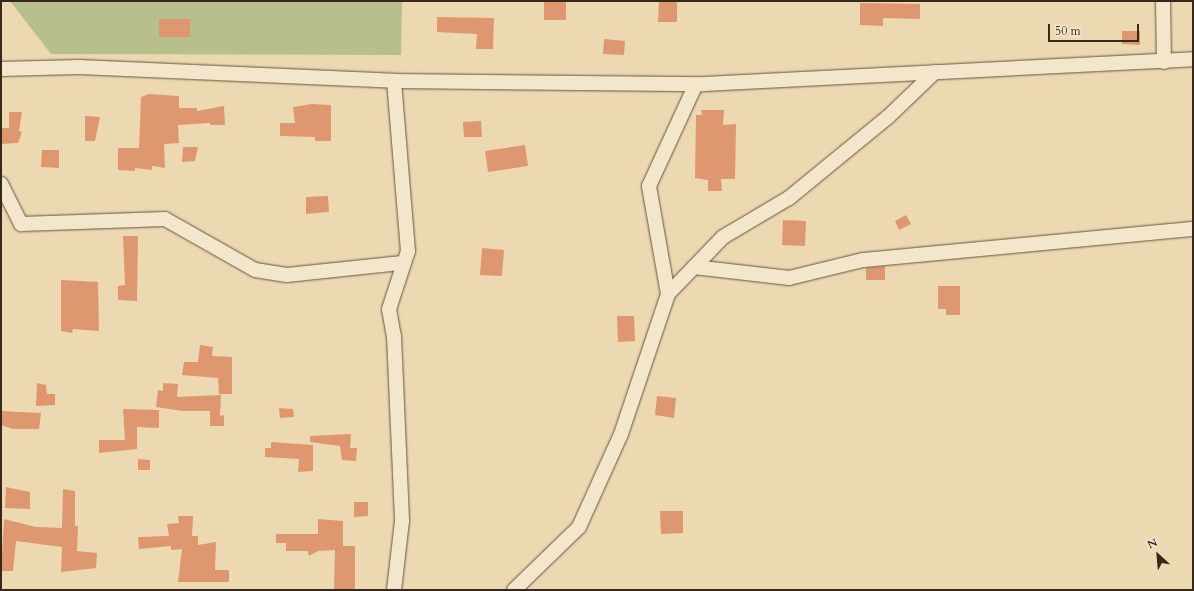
<!DOCTYPE html>
<html>
<head>
<meta charset="utf-8">
<style>
	body { margin:0 }
	#map { position:relative; width:1194px; height:591px; overflow:hidden; background:#edd9b1; font-family:Cardo,serif }
	div>[style] { position:absolute }
	[style*='--x'] { left:calc(var(--x)*1px); top:calc(var(--y)*1px); width:calc(var(--w)*1px); rotate:calc(var(--a)*1deg) }
	.green>* { inset:0; background:#b7bf8d }
	.building>* { inset:0; background:#df976f }
	.roads { filter:drop-shadow(0 0 1px #645541) drop-shadow(0 0 1px #645541) }
	.minor>* { height:14px; margin:-7px; padding:0 7px; transform-origin:7px; border-radius:7px; background:#f3e6cc }
	span { translate:-50% -50%; white-space:nowrap; text-align:center; line-height:1.15; -webkit-text-stroke:3px #f3e6cc; paint-order:stroke }
	.frame { position:absolute; inset:0; border:2px solid #36291c; pointer-events:none }
	.north { position:absolute; left:1138px; top:535px; width:40px; height:40px; -webkit-text-stroke:3px #f3e6cc; paint-order:stroke; rotate:334deg; font-size:11px; font-weight:700; line-height:16px; text-align:center; color:#36291c }
	.north::after { content:''; display:block; margin:auto; width:14px; height:18px; background:#36291c; clip-path:polygon(50% 0,100% 100%,50% 72%,0 100%) }
	.scale { position:absolute; left:1048px; top:24px; width:91px; height:18px; box-sizing:border-box; border:2px solid #36291c; border-top:0; padding-left:5px; font-size:12px; line-height:14px; white-space:nowrap; color:#36291c; -webkit-text-stroke:3px #f3e6cc; paint-order:stroke }
</style>
</head>
<body>
<div id="map">
	<div class="green">
		<i style="clip-path:polygon(10px 1px,402px 1px,401px 55px,51px 54px)"></i>
	</div>
	<div class="building">
		<i style="clip-path:polygon(544px 1px,566px 1px,566px 20px,544px 20px)"></i>
		<i style="clip-path:polygon(659px 1px,677px 1px,677px 22px,658px 22px)"></i>
		<i style="clip-path:polygon(860px 3px,920px 4px,920px 19px,883px 18px,883px 26px,860px 25px)"></i>
		<i style="clip-path:polygon(437px 17px,494px 18px,493px 49px,476px 49px,477px 34px,437px 32px)"></i>
		<i style="clip-path:polygon(159px 19px,190px 19px,190px 37px,159px 37px)"></i>
		<i style="clip-path:polygon(1122px 31px,1140px 31px,1140px 45px,1122px 44px)"></i>
		<i style="clip-path:polygon(604px 39px,625px 41px,624px 55px,603px 54px)"></i>
		<i style="clip-path:polygon(149px 94px,179px 96px,179px 108px,197px 108px,197px 111px,224px 106px,225px 125px,210px 125px,210px 123px,178px 125px,179px 143px,164px 144px,165px 168px,152px 166px,152px 170px,135px 168px,135px 171px,118px 170px,118px 148px,139px 148px,141px 97px)"></i>
		<i style="clip-path:polygon(312px 104px,331px 105px,331px 141px,315px 141px,315px 137px,280px 136px,280px 123px,295px 123px,293px 107px)"></i>
		<i style="clip-path:polygon(701px 110px,724px 110px,723px 125px,736px 124px,735px 179px,721px 179px,722px 191px,708px 191px,708px 180px,695px 178px,696px 115px,702px 115px)"></i>
		<i style="clip-path:polygon(9px 112px,22px 112px,19px 131px,22px 132px,18px 143px,1px 144px,1px 128px,9px 128px)"></i>
		<i style="clip-path:polygon(85px 116px,100px 117px,95px 141px,85px 141px)"></i>
		<i style="clip-path:polygon(481px 121px,482px 137px,464px 137px,463px 122px)"></i>
		<i style="clip-path:polygon(525px 145px,528px 166px,488px 172px,485px 151px)"></i>
		<i style="clip-path:polygon(183px 147px,198px 147px,195px 161px,182px 162px)"></i>
		<i style="clip-path:polygon(42px 150px,59px 150px,59px 168px,41px 167px)"></i>
		<i style="clip-path:polygon(328px 196px,329px 212px,306px 214px,306px 197px)"></i>
		<i style="clip-path:polygon(906px 215px,911px 224px,899px 230px,895px 221px)"></i>
		<i style="clip-path:polygon(783px 220px,806px 221px,805px 246px,782px 245px)"></i>
		<i style="clip-path:polygon(123px 236px,138px 236px,137px 301px,118px 300px,118px 286px,125px 285px)"></i>
		<i style="clip-path:polygon(482px 248px,504px 250px,502px 276px,480px 275px)"></i>
		<i style="clip-path:polygon(885px 266px,885px 280px,866px 280px,866px 268px)"></i>
		<i style="clip-path:polygon(61px 280px,98px 282px,99px 331px,73px 329px,72px 333px,61px 331px)"></i>
		<i style="clip-path:polygon(938px 286px,960px 286px,960px 315px,946px 315px,946px 309px,938px 309px)"></i>
		<i style="clip-path:polygon(617px 316px,634px 316px,635px 341px,618px 342px)"></i>
		<i style="clip-path:polygon(200px 345px,213px 347px,212px 356px,232px 357px,232px 394px,219px 394px,218px 378px,182px 375px,184px 362px,198px 362px)"></i>
		<i style="clip-path:polygon(37px 383px,46px 385px,47px 394px,55px 394px,55px 405px,36px 406px)"></i>
		<i style="clip-path:polygon(163px 383px,178px 384px,177px 397px,221px 395px,220px 416px,224px 415px,224px 426px,210px 426px,210px 411px,183px 411px,156px 407px,158px 390px,163px 391px)"></i>
		<i style="clip-path:polygon(657px 396px,676px 398px,674px 418px,655px 415px)"></i>
		<i style="clip-path:polygon(279px 408px,293px 409px,294px 417px,280px 418px)"></i>
		<i style="clip-path:polygon(123px 409px,159px 410px,159px 428px,137px 427px,137px 449px,99px 453px,99px 440px,125px 440px)"></i>
		<i style="clip-path:polygon(1px 411px,41px 413px,39px 429px,13px 429px,1px 425px)"></i>
		<i style="clip-path:polygon(351px 434px,350px 448px,357px 448px,356px 461px,342px 460px,340px 446px,310px 442px,310px 436px)"></i>
		<i style="clip-path:polygon(271px 442px,313px 445px,313px 471px,298px 472px,299px 459px,265px 457px,265px 448px,271px 448px)"></i>
		<i style="clip-path:polygon(138px 459px,150px 460px,150px 470px,138px 470px)"></i>
		<i style="clip-path:polygon(6px 487px,30px 492px,30px 509px,5px 508px)"></i>
		<i style="clip-path:polygon(63px 489px,75px 491px,75px 526px,78px 526px,77px 551px,97px 553px,96px 568px,61px 572px,62px 547px,16px 541px,13px 571px,1px 571px,4px 519px,36px 527px,62px 528px)"></i>
		<i style="clip-path:polygon(354px 502px,368px 502px,368px 516px,354px 517px)"></i>
		<i style="clip-path:polygon(660px 511px,683px 511px,683px 533px,661px 534px)"></i>
		<i style="clip-path:polygon(178px 516px,193px 516px,192px 536px,198px 536px,198px 545px,216px 542px,215px 570px,229px 570px,229px 582px,178px 582px,182px 549px,171px 550px,171px 546px,139px 549px,138px 537px,169px 536px,167px 524px,179px 523px)"></i>
		<i style="clip-path:polygon(318px 519px,343px 521px,343px 546px,355px 546px,355px 590px,334px 590px,335px 550px,318px 551px,309px 556px,308px 551px,286px 551px,286px 543px,276px 543px,276px 534px,318px 534px)"></i>
	</div>
	<div class="roads">
		<div class="minor">
			<i style="--x:1163;--y:1;--w:61;--a:89.1"></i>
			<i style="--x:1;--y:69;--w:78;--a:-1.5"></i>
			<i style="--x:79;--y:67;--w:315;--a:2.5"></i>
			<i style="--x:394;--y:81;--w:310;--a:0.6"></i>
			<i style="--x:704;--y:84;--w:490;--a:-2.9"></i>
			<i style="--x:394;--y:81;--w:171;--a:85.3"></i>
			<i style="--x:408;--y:251;--w:61;--a:108.1"></i>
			<i style="--x:389;--y:309;--w:27;--a:80"></i>
			<i style="--x:394;--y:336;--w:185;--a:87.5"></i>
			<i style="--x:402;--y:521;--w:69;--a:96.6"></i>
			<i style="--x:1;--y:184;--w:45;--a:63.4"></i>
			<i style="--x:21;--y:224;--w:144;--a:-2"></i>
			<i style="--x:165;--y:219;--w:103;--a:29.5"></i>
			<i style="--x:255;--y:270;--w:32;--a:9"></i>
			<i style="--x:287;--y:275;--w:116;--a:-6"></i>
			<i style="--x:694;--y:267;--w:96;--a:6.6"></i>
			<i style="--x:789;--y:278;--w:76;--a:-13.7"></i>
			<i style="--x:863;--y:260;--w:331;--a:-5.4"></i>
			<i style="--x:668;--y:294;--w:110;--a:-100"></i>
			<i style="--x:649;--y:186;--w:112;--a:-65.3"></i>
			<i style="--x:514;--y:590;--w:91;--a:-44.1"></i>
			<i style="--x:579;--y:527;--w:102;--a:-65.7"></i>
			<i style="--x:621;--y:434;--w:148;--a:-71.4"></i>
			<i style="--x:668;--y:294;--w:79;--a:-46"></i>
			<i style="--x:723;--y:237;--w:77;--a:-30.6"></i>
			<i style="--x:789;--y:198;--w:128;--a:-39.3"></i>
			<i style="--x:888;--y:117;--w:65;--a:-43.8"></i>
		</div>
	</div>
	<div class="frame"></div>
	<div class="north">N</div>
	<div class="scale">50 m</div>
</div>
</body>
</html>
